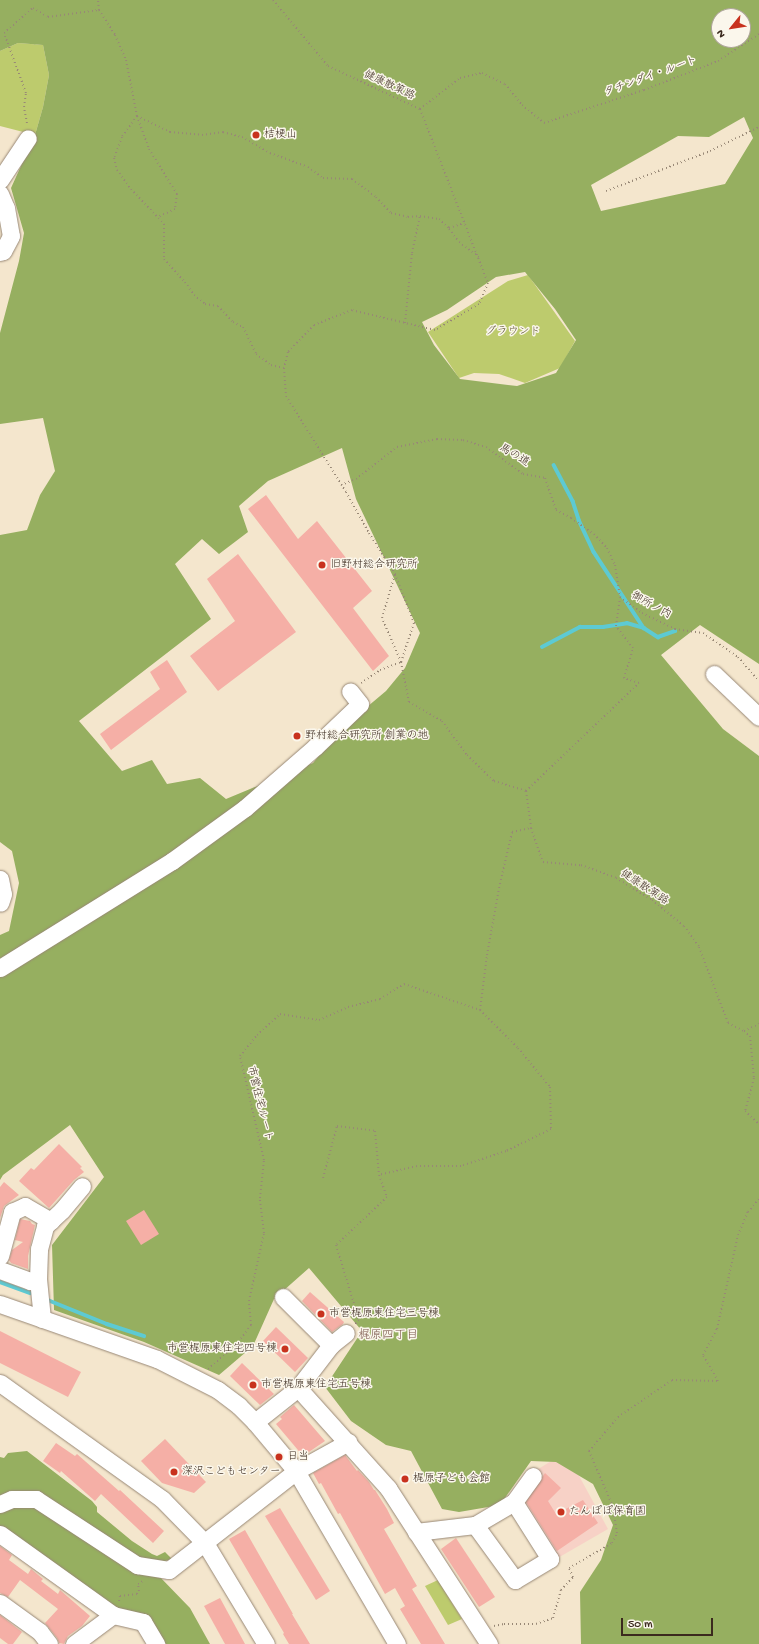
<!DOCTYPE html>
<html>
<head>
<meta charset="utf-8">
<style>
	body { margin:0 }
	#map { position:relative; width:759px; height:1644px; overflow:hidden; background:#f4e6cd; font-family:"Gochi Hand","Klee One",sans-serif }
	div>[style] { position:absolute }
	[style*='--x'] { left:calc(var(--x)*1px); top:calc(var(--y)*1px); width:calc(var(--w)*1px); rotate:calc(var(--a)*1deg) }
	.built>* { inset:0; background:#f7d1c6 }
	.green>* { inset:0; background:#bdcb6d }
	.forest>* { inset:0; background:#96af60 }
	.stream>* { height:3.5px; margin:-1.75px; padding:0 1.75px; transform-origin:1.75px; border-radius:1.75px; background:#5dcad3 }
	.building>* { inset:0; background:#f5afa6 }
	.path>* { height:2px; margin-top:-1px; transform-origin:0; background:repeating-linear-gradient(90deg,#988876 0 1px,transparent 0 4px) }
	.roads { filter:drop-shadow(0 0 1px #988876) drop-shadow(0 0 1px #988876) }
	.minor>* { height:17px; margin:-8.5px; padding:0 8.5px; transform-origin:8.5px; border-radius:8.5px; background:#fff }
	.dots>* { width:11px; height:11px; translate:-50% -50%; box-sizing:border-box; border:2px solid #fbf7ec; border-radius:50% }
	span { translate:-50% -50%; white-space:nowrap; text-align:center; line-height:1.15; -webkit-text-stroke:3px #fbf7ec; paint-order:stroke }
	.street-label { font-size:11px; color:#3b2a1e }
	.poi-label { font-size:11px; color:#3b2a1e }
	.left { translate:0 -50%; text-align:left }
	.right { translate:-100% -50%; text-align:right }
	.park-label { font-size:11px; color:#5c5232 }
	.neighbourhood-label { font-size:12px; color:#7c594e }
	.north { position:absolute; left:711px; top:8px; width:40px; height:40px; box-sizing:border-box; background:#fbf7ec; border:1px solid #aea59a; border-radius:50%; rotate:240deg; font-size:11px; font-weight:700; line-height:16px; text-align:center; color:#3b2a1e }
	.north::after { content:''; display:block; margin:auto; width:14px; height:18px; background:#c8321e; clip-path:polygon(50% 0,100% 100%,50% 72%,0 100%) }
	.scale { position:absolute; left:621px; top:1618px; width:92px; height:18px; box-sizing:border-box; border:2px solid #3b2a1e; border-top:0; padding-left:5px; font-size:12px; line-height:14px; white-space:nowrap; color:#3b2a1e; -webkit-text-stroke:3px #fbf7ec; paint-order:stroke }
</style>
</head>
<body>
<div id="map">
	<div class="built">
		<i style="clip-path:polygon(566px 1452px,608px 1529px,556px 1559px,513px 1495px,535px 1471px)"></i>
	</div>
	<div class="green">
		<i style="clip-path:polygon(18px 43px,43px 45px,49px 75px,43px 107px,35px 135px,0 126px,0 51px)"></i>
		<i style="clip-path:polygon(528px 275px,575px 341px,560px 368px,525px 383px,499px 374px,474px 373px,459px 378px,428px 332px,508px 281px)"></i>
		<i style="clip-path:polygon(438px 1580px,462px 1619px,448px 1625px,425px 1586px)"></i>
	</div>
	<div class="forest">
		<i style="clip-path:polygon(evenodd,0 0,759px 0,759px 664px,700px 625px,661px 655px,723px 729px,759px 756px,759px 1644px,581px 1644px,580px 1592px,601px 1560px,613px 1525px,593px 1484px,556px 1462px,531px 1461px,500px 1505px,459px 1512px,442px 1509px,411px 1451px,386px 1445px,351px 1421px,325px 1387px,362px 1331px,309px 1268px,274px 1299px,253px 1346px,219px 1375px,144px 1342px,54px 1310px,52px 1245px,104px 1177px,70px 1125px,3px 1175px,0 1180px,0 935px,9px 931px,19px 883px,12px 851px,0 842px,0 535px,27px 530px,40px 495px,55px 471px,43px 418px,0 424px,0 333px,19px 261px,24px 233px,11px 188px,35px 135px,43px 107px,49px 75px,43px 45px,18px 43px,0 51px,0 0,719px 16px,743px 16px,743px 40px,719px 40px,719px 16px,0 0,744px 117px,753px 138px,725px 184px,601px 211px,591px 185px,678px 136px,709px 137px,744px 117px,0 0,525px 272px,555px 309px,576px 340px,556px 373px,517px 386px,460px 379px,434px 345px,422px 322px,447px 310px,496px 277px,525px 272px,0 0,342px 448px,356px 499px,420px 633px,405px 668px,386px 691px,342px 728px,313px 763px,226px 799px,200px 778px,167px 784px,152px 760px,122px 771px,79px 721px,211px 619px,175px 564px,202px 539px,219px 554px,248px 532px,239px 506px,268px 481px,342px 448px)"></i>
		<i style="clip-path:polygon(27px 1451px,92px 1501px,97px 1507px,97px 1512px,132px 1541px,152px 1554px,157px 1556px,165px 1552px,172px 1559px,158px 1563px,143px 1561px,66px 1509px,0 1498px,0 1457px,4px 1458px,8px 1453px)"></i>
		<i style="clip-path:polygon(34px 1504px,158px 1575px,190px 1608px,210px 1644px,161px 1644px,125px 1615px,0 1529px,0 1509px)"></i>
	</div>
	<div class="stream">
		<i style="--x:554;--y:465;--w:41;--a:62.2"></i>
		<i style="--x:573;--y:501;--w:20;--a:72"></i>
		<i style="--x:579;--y:520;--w:35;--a:65"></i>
		<i style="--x:594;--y:552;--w:91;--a:56.7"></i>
		<i style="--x:542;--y:647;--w:43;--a:-27.8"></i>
		<i style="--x:580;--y:627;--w:23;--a:0"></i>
		<i style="--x:603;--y:627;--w:24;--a:-9"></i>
		<i style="--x:627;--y:623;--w:18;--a:16"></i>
		<i style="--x:644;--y:628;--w:17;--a:33"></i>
		<i style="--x:658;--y:637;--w:18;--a:-19"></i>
		<i style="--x:0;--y:1282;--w:32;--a:20"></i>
		<i style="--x:48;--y:1300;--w:64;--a:22.1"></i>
		<i style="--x:107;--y:1324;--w:39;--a:18"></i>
	</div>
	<div class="building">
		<i style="clip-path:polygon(266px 495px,298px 539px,317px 521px,372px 591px,353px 608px,389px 656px,373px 671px,248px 509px)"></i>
		<i style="clip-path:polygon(238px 554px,296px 632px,218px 691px,190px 656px,235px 621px,207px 579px)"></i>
		<i style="clip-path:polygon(167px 660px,187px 692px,111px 750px,100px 734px,160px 689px,150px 672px)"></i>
		<i style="clip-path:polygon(59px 1144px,82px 1167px,80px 1168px,84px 1172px,74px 1180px,49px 1208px,19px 1181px,31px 1168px,34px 1170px)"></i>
		<i style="clip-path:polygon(4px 1182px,19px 1195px,4px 1206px,0 1218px,0 1187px)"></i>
		<i style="clip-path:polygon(144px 1210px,159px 1234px,141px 1245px,126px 1221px)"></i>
		<i style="clip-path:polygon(20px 1219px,30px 1221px,32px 1224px,35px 1225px,28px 1256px,28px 1269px,11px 1263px,9px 1260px,12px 1250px,23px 1242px,15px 1240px)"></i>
		<i style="clip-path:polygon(310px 1292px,344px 1322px,343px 1324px,332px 1332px,302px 1301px)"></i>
		<i style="clip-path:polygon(276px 1327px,308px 1358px,295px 1372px,263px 1341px)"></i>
		<i style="clip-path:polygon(0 1331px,81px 1372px,68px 1397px,0 1363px)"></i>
		<i style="clip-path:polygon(242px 1363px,274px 1394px,260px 1405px,230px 1376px)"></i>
		<i style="clip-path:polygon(294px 1405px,325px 1441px,303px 1456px,276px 1424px,282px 1419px,280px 1417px)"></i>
		<i style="clip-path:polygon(165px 1439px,206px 1482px,194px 1493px,162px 1483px,141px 1461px)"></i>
		<i style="clip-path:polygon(56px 1443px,75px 1456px,77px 1454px,119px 1491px,120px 1490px,164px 1531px,153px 1543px,101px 1494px,95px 1501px,61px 1471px,60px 1473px,43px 1461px)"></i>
		<i style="clip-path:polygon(345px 1455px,357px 1471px,358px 1470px,369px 1482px,374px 1490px,375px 1490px,387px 1509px,394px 1523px,384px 1529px,417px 1586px,412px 1589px,445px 1644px,421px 1644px,400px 1609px,405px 1606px,395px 1588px,385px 1594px,340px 1513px,338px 1514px,321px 1483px,319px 1484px,313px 1473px)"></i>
		<i style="clip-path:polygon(545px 1473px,561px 1488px,548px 1501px,556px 1514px,583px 1500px,598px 1523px,557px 1551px,526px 1502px)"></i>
		<i style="clip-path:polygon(280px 1508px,330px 1591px,316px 1600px,265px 1516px)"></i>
		<i style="clip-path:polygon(245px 1530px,293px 1614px,292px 1614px,310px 1644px,289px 1644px,283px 1634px,284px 1633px,229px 1539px)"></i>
		<i style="clip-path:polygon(456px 1538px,495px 1597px,479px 1607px,441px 1549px)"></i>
		<i style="clip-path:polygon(0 1546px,12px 1555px,9px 1560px,28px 1574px,31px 1569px,43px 1579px,41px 1581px,58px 1594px,60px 1590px,90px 1616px,82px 1626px,68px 1636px,64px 1644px,59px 1643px,57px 1638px,45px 1623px,58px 1609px,20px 1580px,8px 1597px,0 1593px)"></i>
		<i style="clip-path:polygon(220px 1598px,245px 1644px,225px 1644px,204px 1606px)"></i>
		<i style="clip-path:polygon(0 1615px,22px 1632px,13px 1644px,8px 1644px,0 1638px)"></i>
	</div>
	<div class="path">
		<i style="--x:273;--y:0;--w:86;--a:50.2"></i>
		<i style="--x:328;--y:66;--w:102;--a:25.1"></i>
		<i style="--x:420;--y:109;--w:187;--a:68.7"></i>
		<i style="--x:488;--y:283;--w:23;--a:113"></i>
		<i style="--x:479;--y:304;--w:51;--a:149.4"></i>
		<i style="--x:435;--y:330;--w:85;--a:-166.5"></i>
		<i style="--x:352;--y:310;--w:41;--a:158.5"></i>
		<i style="--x:314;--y:325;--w:37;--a:134"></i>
		<i style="--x:288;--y:352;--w:16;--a:104"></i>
		<i style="--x:284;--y:368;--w:28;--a:86"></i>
		<i style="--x:286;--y:396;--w:113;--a:58"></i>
		<i style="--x:346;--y:492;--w:47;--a:60.7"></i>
		<i style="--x:369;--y:533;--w:49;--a:57.6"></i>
		<i style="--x:395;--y:574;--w:53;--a:68.8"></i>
		<i style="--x:414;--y:623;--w:41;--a:108.4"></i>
		<i style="--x:401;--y:662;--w:41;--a:78.7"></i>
		<i style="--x:409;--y:702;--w:38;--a:30"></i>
		<i style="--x:442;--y:721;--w:42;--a:53.7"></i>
		<i style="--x:467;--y:755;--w:37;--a:44"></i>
		<i style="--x:494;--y:781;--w:34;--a:17"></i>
		<i style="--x:526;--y:791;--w:37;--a:82"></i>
		<i style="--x:531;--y:828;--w:36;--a:71"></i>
		<i style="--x:543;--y:862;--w:38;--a:5"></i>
		<i style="--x:581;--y:865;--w:37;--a:20"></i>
		<i style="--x:616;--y:878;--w:42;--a:31.4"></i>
		<i style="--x:652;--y:900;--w:41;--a:39.1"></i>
		<i style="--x:684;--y:926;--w:26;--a:54"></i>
		<i style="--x:699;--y:947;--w:81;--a:69.1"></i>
		<i style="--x:728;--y:1023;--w:18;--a:27"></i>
		<i style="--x:744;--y:1031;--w:8;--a:40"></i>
		<i style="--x:750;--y:1036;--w:42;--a:84.6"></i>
		<i style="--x:754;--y:1078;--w:34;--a:105"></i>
		<i style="--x:745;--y:1111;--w:19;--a:43"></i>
		<i style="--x:99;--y:10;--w:30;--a:57"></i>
		<i style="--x:115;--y:35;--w:27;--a:66"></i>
		<i style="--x:126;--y:60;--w:57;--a:78.9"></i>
		<i style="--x:137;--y:116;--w:35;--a:70"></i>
		<i style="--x:149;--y:149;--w:53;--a:58.1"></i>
		<i style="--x:177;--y:194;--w:15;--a:98"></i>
		<i style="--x:175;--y:209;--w:19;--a:155"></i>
		<i style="--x:420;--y:109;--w:51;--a:-37.8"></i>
		<i style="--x:460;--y:78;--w:23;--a:-13"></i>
		<i style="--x:482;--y:73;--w:25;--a:26"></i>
		<i style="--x:505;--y:84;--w:27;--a:51"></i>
		<i style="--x:522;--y:105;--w:28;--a:39"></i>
		<i style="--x:544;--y:123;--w:105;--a:-18.3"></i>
		<i style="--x:644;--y:90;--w:79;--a:-21.4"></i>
		<i style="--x:718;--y:61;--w:49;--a:-33.4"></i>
		<i style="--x:137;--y:116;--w:37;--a:26"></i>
		<i style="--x:170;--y:132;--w:32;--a:5"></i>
		<i style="--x:202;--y:135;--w:21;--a:-8"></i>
		<i style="--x:223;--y:132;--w:20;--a:15"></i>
		<i style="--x:242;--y:137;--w:32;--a:30"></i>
		<i style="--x:270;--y:153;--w:40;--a:20.2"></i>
		<i style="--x:308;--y:167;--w:19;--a:36"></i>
		<i style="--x:323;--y:178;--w:29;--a:2"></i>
		<i style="--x:352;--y:179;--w:30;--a:37"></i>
		<i style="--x:376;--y:197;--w:22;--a:47"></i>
		<i style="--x:391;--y:213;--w:17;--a:13"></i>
		<i style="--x:408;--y:217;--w:12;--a:-5"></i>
		<i style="--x:420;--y:216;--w:19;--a:9"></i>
		<i style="--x:439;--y:219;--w:13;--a:42"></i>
		<i style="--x:449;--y:228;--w:16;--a:-18"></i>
		<i style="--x:137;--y:116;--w:26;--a:126"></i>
		<i style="--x:122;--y:137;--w:22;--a:111"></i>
		<i style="--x:114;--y:158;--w:12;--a:76"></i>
		<i style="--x:117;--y:170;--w:24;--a:54"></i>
		<i style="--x:131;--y:189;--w:48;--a:46.7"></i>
		<i style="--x:164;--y:224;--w:35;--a:90"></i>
		<i style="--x:164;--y:259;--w:31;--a:48"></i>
		<i style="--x:185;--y:282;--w:16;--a:55"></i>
		<i style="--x:194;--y:295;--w:14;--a:39"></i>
		<i style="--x:205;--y:304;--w:13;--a:9"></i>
		<i style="--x:218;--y:306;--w:22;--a:47"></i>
		<i style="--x:233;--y:322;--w:11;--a:27"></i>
		<i style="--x:243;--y:327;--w:30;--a:64"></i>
		<i style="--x:256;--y:354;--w:19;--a:36"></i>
		<i style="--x:271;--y:365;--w:13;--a:13"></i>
		<i style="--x:27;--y:123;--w:16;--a:-101"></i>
		<i style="--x:24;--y:107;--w:14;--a:-82"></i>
		<i style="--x:26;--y:93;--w:64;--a:-110.1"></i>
		<i style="--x:4;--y:33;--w:38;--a:-41"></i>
		<i style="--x:33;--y:8;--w:17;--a:31"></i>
		<i style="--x:48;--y:17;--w:51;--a:-7.8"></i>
		<i style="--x:99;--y:10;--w:10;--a:-96"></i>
		<i style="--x:606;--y:191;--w:111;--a:-21"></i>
		<i style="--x:710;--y:151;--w:55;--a:-26.1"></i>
		<i style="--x:449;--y:229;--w:16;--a:52"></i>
		<i style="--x:459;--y:242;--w:25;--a:37"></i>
		<i style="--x:405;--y:323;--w:70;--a:-84.3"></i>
		<i style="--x:412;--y:253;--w:38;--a:-78"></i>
		<i style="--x:341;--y:485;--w:16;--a:-22"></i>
		<i style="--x:356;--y:479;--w:52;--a:-38"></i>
		<i style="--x:397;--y:447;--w:41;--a:-11.3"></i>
		<i style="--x:437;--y:439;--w:26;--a:2"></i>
		<i style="--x:463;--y:440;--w:24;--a:17"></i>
		<i style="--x:486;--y:447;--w:46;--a:36.1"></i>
		<i style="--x:523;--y:474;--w:22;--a:10"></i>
		<i style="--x:545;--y:478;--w:34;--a:71"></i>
		<i style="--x:556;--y:510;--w:17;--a:28"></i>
		<i style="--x:571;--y:518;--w:28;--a:35"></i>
		<i style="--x:594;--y:534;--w:19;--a:47"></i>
		<i style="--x:607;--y:548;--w:19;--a:65"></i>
		<i style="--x:615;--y:565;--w:32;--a:81"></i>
		<i style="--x:361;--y:683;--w:23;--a:-34"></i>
		<i style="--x:380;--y:670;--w:22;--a:-21"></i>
		<i style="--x:401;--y:662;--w:48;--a:-113.4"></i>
		<i style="--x:382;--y:618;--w:46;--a:-73.5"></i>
		<i style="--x:526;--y:791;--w:156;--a:-43.7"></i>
		<i style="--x:639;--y:683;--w:16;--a:-162"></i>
		<i style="--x:624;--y:678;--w:31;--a:-73"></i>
		<i style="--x:633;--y:648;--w:28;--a:-128"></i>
		<i style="--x:616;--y:626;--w:29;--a:-82"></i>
		<i style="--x:620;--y:597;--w:27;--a:36"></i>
		<i style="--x:642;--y:613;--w:37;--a:26"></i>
		<i style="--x:675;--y:629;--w:28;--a:8"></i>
		<i style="--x:703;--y:633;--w:42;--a:34.4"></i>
		<i style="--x:738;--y:657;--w:32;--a:49"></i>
		<i style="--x:480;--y:1010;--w:55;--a:-82.7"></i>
		<i style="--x:487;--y:955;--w:68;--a:-79.8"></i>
		<i style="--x:499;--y:888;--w:57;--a:-76.9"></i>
		<i style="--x:512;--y:832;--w:19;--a:-12"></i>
		<i style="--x:744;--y:1031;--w:17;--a:-25"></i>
		<i style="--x:323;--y:1178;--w:54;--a:-74.9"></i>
		<i style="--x:337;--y:1126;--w:38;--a:7"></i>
		<i style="--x:375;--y:1131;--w:44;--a:84.8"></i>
		<i style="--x:208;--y:1369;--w:37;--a:-41"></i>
		<i style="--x:236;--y:1345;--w:25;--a:-53"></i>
		<i style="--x:251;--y:1325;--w:24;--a:-95"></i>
		<i style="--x:249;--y:1301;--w:70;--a:-77.6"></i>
		<i style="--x:264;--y:1233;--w:35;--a:-97"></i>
		<i style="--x:260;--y:1198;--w:38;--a:-84"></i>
		<i style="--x:264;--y:1160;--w:107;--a:-103"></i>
		<i style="--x:240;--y:1056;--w:27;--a:-51"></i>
		<i style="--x:257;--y:1035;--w:31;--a:-42"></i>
		<i style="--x:280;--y:1014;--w:39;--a:9"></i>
		<i style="--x:319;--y:1020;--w:32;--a:-24"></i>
		<i style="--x:348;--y:1007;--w:33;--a:-14"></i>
		<i style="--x:380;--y:999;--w:28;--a:-32"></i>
		<i style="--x:404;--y:984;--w:80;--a:18.9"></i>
		<i style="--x:480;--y:1010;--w:54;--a:45"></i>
		<i style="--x:518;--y:1048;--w:50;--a:50.6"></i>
		<i style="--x:550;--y:1087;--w:42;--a:88.6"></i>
		<i style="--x:551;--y:1129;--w:50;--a:153.9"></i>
		<i style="--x:506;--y:1151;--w:47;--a:161.6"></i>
		<i style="--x:461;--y:1166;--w:44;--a:180"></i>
		<i style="--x:417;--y:1166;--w:39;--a:167"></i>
		<i style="--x:379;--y:1175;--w:23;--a:70"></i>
		<i style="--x:387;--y:1197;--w:70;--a:136.7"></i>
		<i style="--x:336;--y:1245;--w:78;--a:73"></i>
		<i style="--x:359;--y:1320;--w:6;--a:135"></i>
		<i style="--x:119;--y:1601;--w:5;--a:-79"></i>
		<i style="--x:120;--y:1596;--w:17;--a:-7"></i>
		<i style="--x:137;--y:1594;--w:4;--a:-56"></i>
		<i style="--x:139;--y:1591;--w:7;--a:-98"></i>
		<i style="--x:138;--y:1584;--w:6;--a:-31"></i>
		<i style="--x:494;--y:1626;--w:10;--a:-11"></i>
		<i style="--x:504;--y:1624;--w:32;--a:0"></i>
		<i style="--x:536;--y:1624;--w:18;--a:-19"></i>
		<i style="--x:553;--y:1618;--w:29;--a:-74"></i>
		<i style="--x:561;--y:1590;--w:18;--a:-47"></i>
		<i style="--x:573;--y:1577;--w:10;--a:-114"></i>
		<i style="--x:569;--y:1568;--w:50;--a:-30.2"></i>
		<i style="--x:612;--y:1543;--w:11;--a:-63"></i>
		<i style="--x:617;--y:1533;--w:26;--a:-99"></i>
		<i style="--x:613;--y:1507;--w:61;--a:-113.2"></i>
		<i style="--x:589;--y:1451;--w:45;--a:-49.5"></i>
		<i style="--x:618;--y:1417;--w:65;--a:-34.4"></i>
		<i style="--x:672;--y:1380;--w:46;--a:1.2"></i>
		<i style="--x:718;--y:1381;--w:30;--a:-120"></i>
		<i style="--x:703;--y:1355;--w:30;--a:-62"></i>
		<i style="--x:717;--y:1329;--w:96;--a:-77.4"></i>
		<i style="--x:738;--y:1235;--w:25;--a:-67"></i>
		<i style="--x:748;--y:1212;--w:17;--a:-50"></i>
	</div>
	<div class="roads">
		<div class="minor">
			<i style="--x:0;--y:180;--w:50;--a:-56.3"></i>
			<i style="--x:0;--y:194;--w:15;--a:67"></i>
			<i style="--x:6;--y:208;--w:28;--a:80"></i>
			<i style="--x:11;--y:236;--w:17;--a:118"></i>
			<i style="--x:3;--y:251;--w:3;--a:162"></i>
			<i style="--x:714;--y:674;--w:62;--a:43.7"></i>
			<i style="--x:0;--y:879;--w:15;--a:79"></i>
			<i style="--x:3;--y:894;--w:9;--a:108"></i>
			<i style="--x:0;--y:968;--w:203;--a:-31.9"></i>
			<i style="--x:172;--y:861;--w:90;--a:-36"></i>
			<i style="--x:245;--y:808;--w:93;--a:-41.1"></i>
			<i style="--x:315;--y:747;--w:62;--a:-43.7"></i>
			<i style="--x:360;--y:704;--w:16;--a:-128"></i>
			<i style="--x:0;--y:1256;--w:46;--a:-74.7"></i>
			<i style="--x:12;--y:1212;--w:14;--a:-25"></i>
			<i style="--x:25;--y:1206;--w:30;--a:30"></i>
			<i style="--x:0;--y:1270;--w:32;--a:20"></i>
			<i style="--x:30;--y:1281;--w:8;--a:-14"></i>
			<i style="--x:283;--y:1297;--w:68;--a:45"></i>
			<i style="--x:0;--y:1304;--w:166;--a:19.3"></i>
			<i style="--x:157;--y:1359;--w:68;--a:26.9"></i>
			<i style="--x:218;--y:1390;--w:26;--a:37"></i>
			<i style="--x:239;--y:1406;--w:23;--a:45"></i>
			<i style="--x:255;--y:1422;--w:64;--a:50.1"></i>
			<i style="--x:296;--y:1471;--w:200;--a:59.7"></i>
			<i style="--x:42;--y:1319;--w:40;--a:-95.7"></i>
			<i style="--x:38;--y:1279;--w:30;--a:-88"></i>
			<i style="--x:39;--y:1249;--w:24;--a:-75"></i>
			<i style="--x:45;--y:1226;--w:23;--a:-43"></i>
			<i style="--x:62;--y:1210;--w:31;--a:-50"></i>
			<i style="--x:0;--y:1383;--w:199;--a:35.6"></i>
			<i style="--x:162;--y:1499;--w:62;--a:45.7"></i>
			<i style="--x:205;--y:1543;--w:118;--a:58.9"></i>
			<i style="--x:298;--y:1388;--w:135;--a:48"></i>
			<i style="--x:388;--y:1488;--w:186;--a:57.1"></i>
			<i style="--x:255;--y:1422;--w:55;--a:-38.3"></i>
			<i style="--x:298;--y:1388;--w:54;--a:-52.5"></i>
			<i style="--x:331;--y:1345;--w:19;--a:-39"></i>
			<i style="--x:0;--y:1504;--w:13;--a:-23"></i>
			<i style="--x:12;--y:1499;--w:24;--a:0"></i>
			<i style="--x:36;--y:1499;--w:121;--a:33.2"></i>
			<i style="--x:137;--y:1565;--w:32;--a:9"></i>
			<i style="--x:169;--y:1570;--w:161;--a:-37.9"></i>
			<i style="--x:296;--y:1471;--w:60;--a:-29.1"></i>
			<i style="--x:475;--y:1525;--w:68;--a:54"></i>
			<i style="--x:515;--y:1580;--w:41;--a:-31"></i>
			<i style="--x:550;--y:1559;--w:67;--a:-122.3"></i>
			<i style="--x:416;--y:1532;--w:59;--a:-6.8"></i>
			<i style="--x:475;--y:1525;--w:45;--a:-30.5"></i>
			<i style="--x:514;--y:1502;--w:32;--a:-54"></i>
			<i style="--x:0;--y:1534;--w:139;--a:35.6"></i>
			<i style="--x:113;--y:1615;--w:31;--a:13"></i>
			<i style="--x:143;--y:1622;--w:26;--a:59"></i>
			<i style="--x:0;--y:1603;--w:49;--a:35.9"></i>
			<i style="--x:40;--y:1632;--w:15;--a:53"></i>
			<i style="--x:74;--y:1644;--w:49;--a:-36.6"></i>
		</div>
	</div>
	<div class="dots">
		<i style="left:256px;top:135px;background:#c8321e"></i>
		<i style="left:322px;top:565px;background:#c8321e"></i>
		<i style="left:297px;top:736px;background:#c8321e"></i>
		<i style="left:321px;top:1314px;background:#c8321e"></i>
		<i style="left:285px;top:1349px;background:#c8321e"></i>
		<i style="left:253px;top:1385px;background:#c8321e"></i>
		<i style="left:279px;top:1457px;background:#c8321e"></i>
		<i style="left:174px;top:1472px;background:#c8321e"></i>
		<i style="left:405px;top:1479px;background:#c8321e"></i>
		<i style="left:561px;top:1512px;background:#c8321e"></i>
	</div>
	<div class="street-label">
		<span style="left:651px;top:77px;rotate:-20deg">タチンダイ・ルート</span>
		<span style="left:389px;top:86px;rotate:25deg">健康散策路</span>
		<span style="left:514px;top:456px;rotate:31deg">馬の道</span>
		<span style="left:651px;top:606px;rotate:29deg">御所ノ内</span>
		<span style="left:644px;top:888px;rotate:33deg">健康散策路</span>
		<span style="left:259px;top:1104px;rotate:76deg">市営住宅ルート</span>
	</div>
	<div class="poi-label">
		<span class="left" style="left:264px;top:135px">桔梗山</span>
		<span class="left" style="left:330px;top:565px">旧野村総合研究所</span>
		<span class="left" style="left:305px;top:736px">野村総合研究所 創業の地</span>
		<span class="left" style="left:329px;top:1314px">市営梶原東住宅三号棟</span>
		<span class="right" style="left:277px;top:1349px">市営梶原東住宅四号棟</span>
		<span class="left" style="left:261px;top:1385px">市営梶原東住宅五号棟</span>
		<span class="left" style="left:287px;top:1457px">日当</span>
		<span class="left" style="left:182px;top:1472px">深沢こどもセンター</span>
		<span class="left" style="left:413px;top:1479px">梶原子ども会館</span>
		<span class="left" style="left:569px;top:1512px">たんぽぽ保育園</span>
	</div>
	<div class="park-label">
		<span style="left:513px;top:332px">グラウンド</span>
	</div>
	<div class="neighbourhood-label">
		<span style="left:388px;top:1337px">梶原四丁目</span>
	</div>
	<div class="north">N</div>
	<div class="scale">50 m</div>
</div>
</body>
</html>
